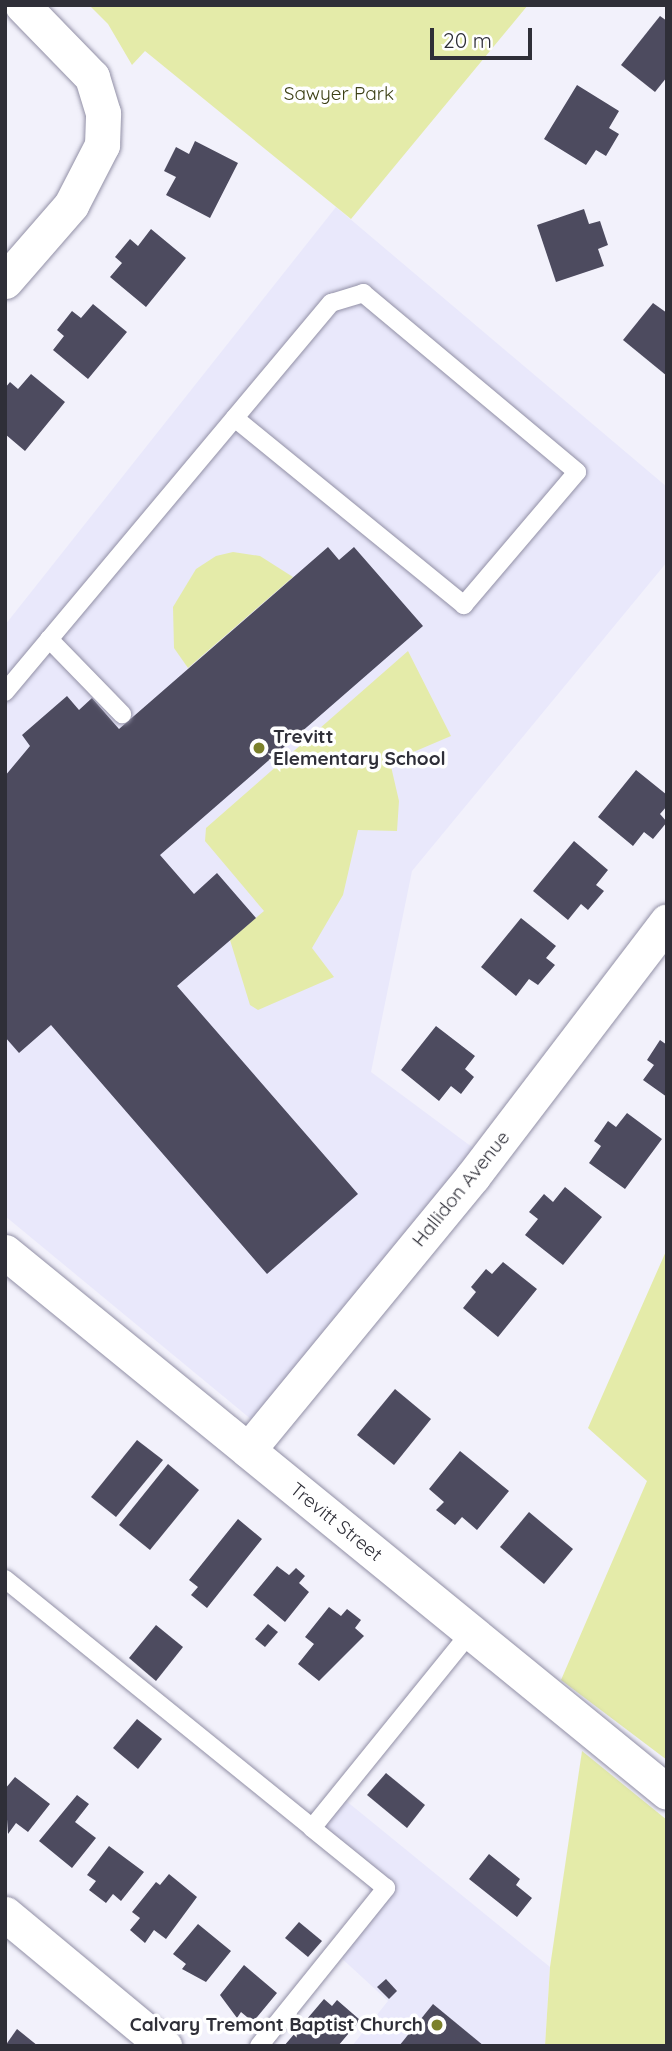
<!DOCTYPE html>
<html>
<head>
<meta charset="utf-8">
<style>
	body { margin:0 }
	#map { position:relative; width:672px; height:2051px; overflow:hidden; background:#f2f1fb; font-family:Quicksand,sans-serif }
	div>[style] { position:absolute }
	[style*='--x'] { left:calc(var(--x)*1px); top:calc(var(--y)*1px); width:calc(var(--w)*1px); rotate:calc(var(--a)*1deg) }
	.built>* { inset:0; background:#e9e8fb }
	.green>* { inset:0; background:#e4eba9 }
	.building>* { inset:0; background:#4d4b5f }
	.roads { filter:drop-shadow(0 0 2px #9290a6) drop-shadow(0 0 2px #9290a6) }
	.service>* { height:18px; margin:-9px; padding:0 9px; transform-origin:9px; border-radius:9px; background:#fff }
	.minor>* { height:35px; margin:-17.5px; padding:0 17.5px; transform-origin:17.5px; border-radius:17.5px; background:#fff }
	.dots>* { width:19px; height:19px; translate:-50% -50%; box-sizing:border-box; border:4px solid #fff; border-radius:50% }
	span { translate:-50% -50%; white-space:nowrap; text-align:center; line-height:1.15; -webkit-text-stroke:7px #fff; paint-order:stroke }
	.park-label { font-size:19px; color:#3d4016 }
	.poi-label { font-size:19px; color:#2f2f38; font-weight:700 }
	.left { translate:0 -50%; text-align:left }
	.right { translate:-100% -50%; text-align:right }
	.street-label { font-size:19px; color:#2f2f38 }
	.frame { position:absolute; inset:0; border:7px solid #2f2f38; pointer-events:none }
	.scale { position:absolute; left:430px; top:28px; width:102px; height:32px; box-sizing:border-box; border:4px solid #2f2f38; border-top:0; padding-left:9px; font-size:21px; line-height:24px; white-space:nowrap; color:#2f2f38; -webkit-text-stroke:5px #fff; paint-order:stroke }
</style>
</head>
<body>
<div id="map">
	<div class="built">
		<i style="clip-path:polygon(336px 207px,667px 487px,667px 562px,412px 871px,371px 1072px,476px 1150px,252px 1420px,5px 1216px,5px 625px)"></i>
		<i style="clip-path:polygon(334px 1791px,550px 1967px,545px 2046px,352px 2046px,388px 2001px,338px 1955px,373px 1904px,365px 1877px,308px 1821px)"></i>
	</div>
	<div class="green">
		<i style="clip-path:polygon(89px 5px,528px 5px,351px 219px,145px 51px,132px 65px,108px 24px)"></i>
		<i style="clip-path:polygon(233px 552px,260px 556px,293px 577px,188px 668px,174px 648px,173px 607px,196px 569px,216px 556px)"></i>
		<i style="clip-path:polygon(408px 651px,451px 736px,390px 762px,399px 801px,397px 831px,358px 830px,343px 895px,312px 948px,334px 977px,258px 1010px,250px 1005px,230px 940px,264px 911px,205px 841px,206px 828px)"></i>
		<i style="clip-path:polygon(667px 1249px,667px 1760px,561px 1680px,647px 1481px,588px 1428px)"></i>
		<i style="clip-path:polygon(582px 1751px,667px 1820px,667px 2046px,545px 2046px,550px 1967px)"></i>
	</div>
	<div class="building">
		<i style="clip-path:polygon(660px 16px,667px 21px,667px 77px,655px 92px,621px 65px)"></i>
		<i style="clip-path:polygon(577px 85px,619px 111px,609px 128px,619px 134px,606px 156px,596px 150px,586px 165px,544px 139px)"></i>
		<i style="clip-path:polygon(195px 141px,238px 163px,210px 218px,166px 195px,176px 177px,164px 171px,176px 147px,189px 154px)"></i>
		<i style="clip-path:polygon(584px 209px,589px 224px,600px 221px,608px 245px,598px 249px,604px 266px,556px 282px,537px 225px)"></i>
		<i style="clip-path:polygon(151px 229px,186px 258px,146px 307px,110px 277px,122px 263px,115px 257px,130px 239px,138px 246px)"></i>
		<i style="clip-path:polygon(653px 303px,667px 313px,667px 376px,623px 340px)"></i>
		<i style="clip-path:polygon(93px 304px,127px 332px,88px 379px,53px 350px,64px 336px,57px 330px,72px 311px,81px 318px)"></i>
		<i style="clip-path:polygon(31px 374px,65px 402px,25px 451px,5px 434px,5px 388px,10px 382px,18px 389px)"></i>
		<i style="clip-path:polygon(328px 547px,339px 560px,354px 547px,423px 626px,160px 855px,194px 894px,217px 873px,256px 918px,177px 986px,358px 1194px,267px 1274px,51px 1025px,19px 1053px,5px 1037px,5px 776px,30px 746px,22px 735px,67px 696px,79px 710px,92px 698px,119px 729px)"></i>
		<i style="clip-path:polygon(636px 770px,667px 795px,667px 806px,660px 814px,667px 822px,653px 839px,644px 832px,633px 846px,598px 817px)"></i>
		<i style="clip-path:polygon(574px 841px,608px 870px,596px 885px,604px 891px,588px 910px,581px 904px,568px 920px,533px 891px)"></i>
		<i style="clip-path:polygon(521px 918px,556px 946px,546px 958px,555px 965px,538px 985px,529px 979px,516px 996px,481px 967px)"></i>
		<i style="clip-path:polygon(436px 1026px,475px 1056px,465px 1069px,474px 1077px,461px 1094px,451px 1086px,439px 1101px,401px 1070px)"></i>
		<i style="clip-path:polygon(660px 1040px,667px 1045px,667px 1097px,643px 1080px,654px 1065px,647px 1060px)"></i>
		<i style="clip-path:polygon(627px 1113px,662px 1139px,625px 1189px,589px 1163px,601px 1146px,594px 1141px,608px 1121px,616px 1127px)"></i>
		<i style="clip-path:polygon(565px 1187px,602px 1217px,563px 1265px,525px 1235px,538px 1219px,529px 1212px,544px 1194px,553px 1202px)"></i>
		<i style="clip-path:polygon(503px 1262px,537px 1289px,498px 1337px,463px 1308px,476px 1292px,471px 1287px,486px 1269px,492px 1274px)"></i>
		<i style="clip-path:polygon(395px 1389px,431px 1419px,394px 1465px,357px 1435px)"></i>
		<i style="clip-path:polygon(137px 1440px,163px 1460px,116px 1517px,91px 1497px)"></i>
		<i style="clip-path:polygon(460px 1451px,509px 1491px,477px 1530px,462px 1517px,455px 1525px,436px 1510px,444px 1502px,429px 1489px)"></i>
		<i style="clip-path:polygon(168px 1464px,199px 1490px,150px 1550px,119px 1525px)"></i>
		<i style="clip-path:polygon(529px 1512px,573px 1549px,544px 1584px,500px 1547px)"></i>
		<i style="clip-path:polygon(238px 1519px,262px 1539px,207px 1608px,191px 1595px,198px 1587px,189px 1580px)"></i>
		<i style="clip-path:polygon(277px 1566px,289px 1575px,296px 1568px,305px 1576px,299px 1583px,309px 1592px,285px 1622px,253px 1595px)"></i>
		<i style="clip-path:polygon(329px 1607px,341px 1616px,347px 1609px,361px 1620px,355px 1628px,364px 1636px,319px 1681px,298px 1664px,314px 1644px,305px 1637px)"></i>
		<i style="clip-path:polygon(268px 1624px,278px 1632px,265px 1647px,255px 1639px)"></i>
		<i style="clip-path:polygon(156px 1625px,183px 1647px,156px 1681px,129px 1658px)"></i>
		<i style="clip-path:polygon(137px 1719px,162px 1739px,138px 1769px,113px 1748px)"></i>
		<i style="clip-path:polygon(386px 1773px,425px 1805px,407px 1828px,367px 1795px)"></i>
		<i style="clip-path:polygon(15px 1777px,50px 1804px,28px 1832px,16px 1823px,8px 1834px,5px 1789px)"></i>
		<i style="clip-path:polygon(77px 1795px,89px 1804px,75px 1822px,96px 1838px,72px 1868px,39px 1841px)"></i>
		<i style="clip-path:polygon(109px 1846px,144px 1872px,121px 1901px,113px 1894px,106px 1903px,89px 1890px,96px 1881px,87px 1875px)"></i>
		<i style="clip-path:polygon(489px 1854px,520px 1879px,516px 1885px,532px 1898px,517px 1917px,469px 1879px)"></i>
		<i style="clip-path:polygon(169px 1874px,197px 1897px,166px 1939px,154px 1930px,145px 1943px,130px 1930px,140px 1918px,132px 1912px,156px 1882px,160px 1885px)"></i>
		<i style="clip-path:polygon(299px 1922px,322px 1941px,308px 1957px,285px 1938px)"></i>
		<i style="clip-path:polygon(198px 1924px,231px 1951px,206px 1982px,182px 1969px,186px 1964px,173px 1954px)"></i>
		<i style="clip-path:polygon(244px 1965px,277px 1993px,253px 2022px,241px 2012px,237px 2018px,220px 1995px)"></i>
		<i style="clip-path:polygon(386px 1979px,397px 1991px,389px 1999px,377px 1987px)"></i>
		<i style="clip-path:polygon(324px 1999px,332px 2006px,337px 2000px,360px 2020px,338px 2046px,284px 2046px)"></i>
		<i style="clip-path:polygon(433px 2004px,484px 2046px,399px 2046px)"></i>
		<i style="clip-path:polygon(17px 2029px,38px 2046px,5px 2046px)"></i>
	</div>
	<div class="roads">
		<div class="service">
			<i style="--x:49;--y:639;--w:105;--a:45.8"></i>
			<i style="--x:5;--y:692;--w:508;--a:-50.04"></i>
			<i style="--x:331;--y:303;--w:34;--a:-17"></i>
			<i style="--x:363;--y:293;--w:279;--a:39.9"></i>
			<i style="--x:577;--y:472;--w:175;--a:130.4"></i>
			<i style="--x:464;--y:605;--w:296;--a:-140.8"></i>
			<i style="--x:5;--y:1579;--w:395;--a:39"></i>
			<i style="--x:312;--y:1828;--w:252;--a:-51"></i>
			<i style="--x:259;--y:2046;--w:203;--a:-51.2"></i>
			<i style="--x:386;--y:1888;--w:95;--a:-141"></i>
		</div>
		<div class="minor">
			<i style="--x:5;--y:281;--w:101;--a:-49"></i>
			<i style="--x:71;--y:205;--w:68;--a:-62.7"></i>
			<i style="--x:102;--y:145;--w:32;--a:-88"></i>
			<i style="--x:103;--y:113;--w:38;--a:-107"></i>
			<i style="--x:92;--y:77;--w:100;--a:-134.2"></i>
			<i style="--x:5;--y:1252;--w:854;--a:39.2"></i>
			<i style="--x:248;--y:1450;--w:355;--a:-50.6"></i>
			<i style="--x:473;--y:1176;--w:320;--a:-52.7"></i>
			<i style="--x:5;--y:1914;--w:207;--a:39.7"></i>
		</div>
	</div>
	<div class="dots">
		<i style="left:259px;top:748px;background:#7b802b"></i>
		<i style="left:437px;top:2025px;background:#7b802b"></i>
	</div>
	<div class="park-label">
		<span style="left:339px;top:94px">Sawyer Park</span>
	</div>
	<div class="poi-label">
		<span class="left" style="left:273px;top:748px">Trevitt<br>Elementary School</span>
		<span class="right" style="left:423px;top:2025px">Calvary Tremont Baptist Church</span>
	</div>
	<div class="street-label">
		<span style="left:461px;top:1189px;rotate:-51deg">Hallidon Avenue</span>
		<span style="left:336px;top:1522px;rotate:39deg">Trevitt Street</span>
	</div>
	<div class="frame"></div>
	<div class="scale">20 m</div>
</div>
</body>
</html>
